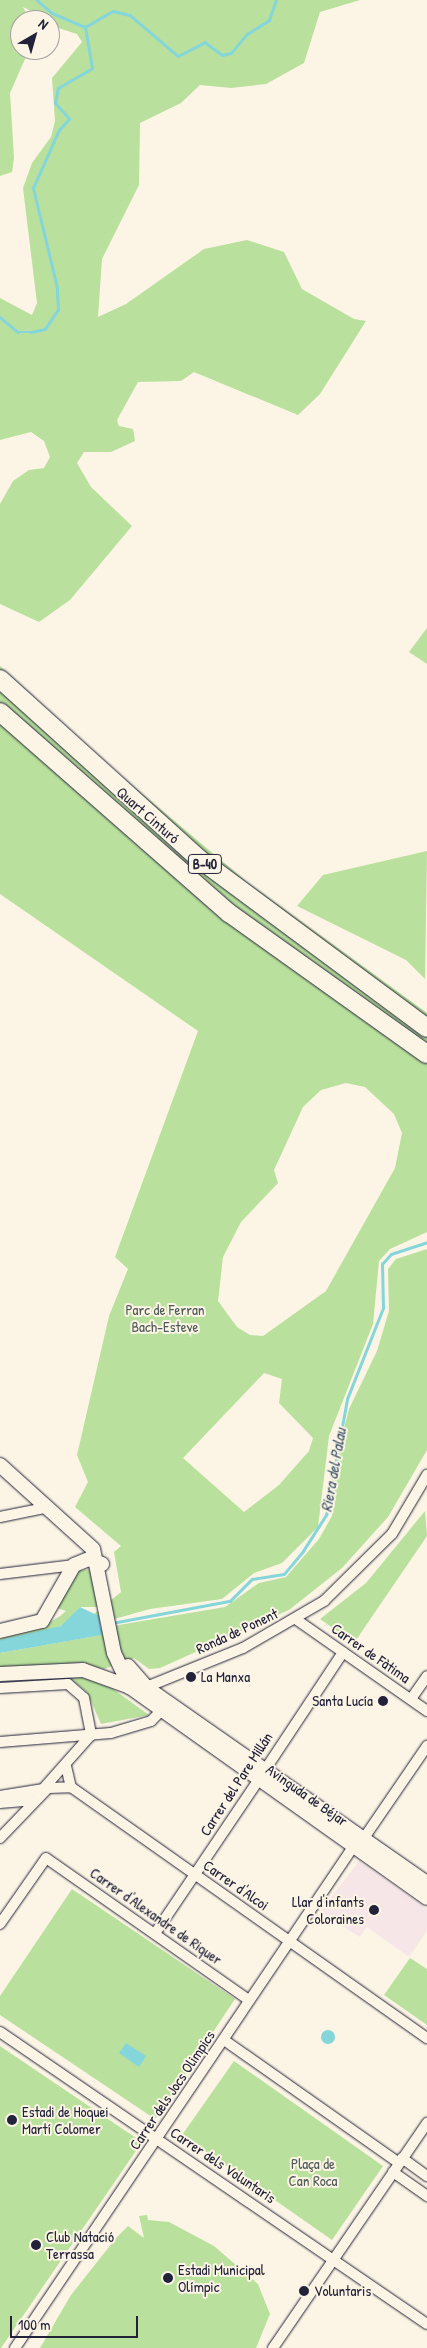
<!DOCTYPE html>
<html>
<head>
<meta charset="utf-8">
<style>
	body { margin:0 }
	#map { position:relative; width:427px; height:2348px; overflow:hidden; background:#fcf5e5; font-family:"Patrick Hand",sans-serif }
	div>[style] { position:absolute }
	[style*='--x'] { left:calc(var(--x)*1px); top:calc(var(--y)*1px); width:calc(var(--w)*1px); rotate:calc(var(--a)*1deg) }
	.built>* { inset:0; background:#f6e6e7 }
	.green>* { inset:0; background:#b9e09c }
	.water>* { inset:0; background:#84d6db }
	.round { border-radius:50% }
	.stream>* { height:2.5px; margin:-1.25px; padding:0 1.25px; transform-origin:1.25px; border-radius:1.25px; background:#84d6db }
	.roads { filter:drop-shadow(0 0 1px #22223b) drop-shadow(0 0 1px #22223b) }
	.minor>* { height:10px; margin:-5px; padding:0 5px; transform-origin:5px; border-radius:5px; background:#fcf5e5 }
	.secondary>* { height:14px; margin:-7px; padding:0 7px; transform-origin:7px; border-radius:7px; background:#fcf5e5 }
	.motorway>* { height:18px; margin:-9px; padding:0 9px; transform-origin:9px; border-radius:9px; background:#fcf5e5 }
	.dots>* { width:14px; height:14px; translate:-50% -50%; box-sizing:border-box; border:2px solid #fcf5e5; border-radius:50% }
	span { translate:-50% -50%; white-space:nowrap; text-align:center; line-height:1.15; -webkit-text-stroke:4px #fcf5e5; paint-order:stroke }
	.shield-label span { padding:1px 4px; background:#fcf5e5; border:1px solid; border-radius:4px; -webkit-text-stroke-width:0 }
	.shield-label { font-size:14px; color:#22223b; font-weight:700 }
	.street-label { font-size:15px; color:#22223b }
	.park-label { font-size:15px; color:#4f5b58 }
	.poi-label { font-size:15px; color:#22223b }
	.left { translate:0 -50%; text-align:left }
	.right { translate:-100% -50%; text-align:right }
	.water-label { font-size:16px; color:#3f586b; font-style:italic }
	.north { position:absolute; left:10px; top:10px; width:50px; height:50px; box-sizing:border-box; background:#fcf5e5; border:1px solid #a5a1a1; border-radius:50%; rotate:38deg; font-size:14px; font-weight:700; line-height:20px; text-align:center; color:#22223b }
	.north::after { content:''; display:block; margin:auto; width:18px; height:22px; background:#22223b; clip-path:polygon(50% 0,100% 100%,50% 72%,0 100%) }
	.scale { position:absolute; left:10px; top:2316px; width:128px; height:22px; box-sizing:border-box; border:2px solid #22223b; border-top:0; padding-left:6px; font-size:15px; line-height:18px; white-space:nowrap; color:#22223b; -webkit-text-stroke:4px #fcf5e5; paint-order:stroke }
</style>
</head>
<body>
<div id="map">
	<div class="built">
		<i style="clip-path:polygon(359px 1861px,427px 1909px,427px 1931px,409px 1957px,367px 1927px,360px 1937px,320px 1912px)"></i>
	</div>
	<div class="green">
		<i style="clip-path:polygon(0 0,360px 0,320px 12px,304px 63px,266px 84px,231px 88px,200px 85px,181px 103px,140px 123px,139px 185px,102px 259px,98px 317px,126px 304px,204px 249px,247px 240px,284px 252px,302px 289px,354px 319px,366px 321px,320px 394px,298px 415px,194px 372px,181px 381px,138px 382px,117px 420px,119px 426px,133px 429px,135px 441px,111px 452px,84px 452px,77px 463px,91px 487px,132px 526px,70px 600px,39px 622px,0 604px,0 504px,13px 481px,29px 470px,44px 468px,50px 457px,44px 441px,31px 432px,0 440px,0 298px,32px 315px,37px 303px,23px 188px,32px 163px,51px 137px,55px 121px,52px 78px,82px 42px,77px 34px,55px 27px,50px 20px,23px 7px,30px 20px,20px 20px,20px 50px,29px 50px,10px 93px,14px 158px,12px 172px,0 176px)"></i>
		<i style="clip-path:polygon(427px 628px,427px 664px,409px 652px)"></i>
		<i style="clip-path:polygon(evenodd,0 666px,115px 771px,247px 882px,427px 1013px,427px 1232px,390px 1249px,379px 1261px,373px 1324px,329px 1436px,318px 1527px,282px 1563px,254px 1573px,222px 1599px,150px 1609px,100px 1623px,94px 1614px,121px 1592px,114px 1552px,121px 1546px,75px 1507px,88px 1482px,77px 1455px,109px 1316px,128px 1269px,115px 1257px,198px 1031px,0 894px,0 666px,346px 1083px,365px 1087px,394px 1114px,402px 1133px,395px 1168px,326px 1291px,263px 1336px,250px 1335px,237px 1327px,218px 1301px,223px 1257px,241px 1222px,278px 1183px,274px 1170px,303px 1107px,321px 1090px,346px 1083px,0 666px,264px 1373px,282px 1379px,279px 1403px,313px 1438px,309px 1451px,279px 1485px,244px 1512px,183px 1458px,264px 1373px)"></i>
		<i style="clip-path:polygon(427px 851px,425px 979px,406px 960px,297px 906px,323px 875px)"></i>
		<i style="clip-path:polygon(427px 1249px,427px 1450px,388px 1517px,342px 1568px,289px 1610px,160px 1668px,149px 1669px,134px 1658px,104px 1669px,75px 1663px,0 1671px,0 1653px,101px 1635px,101px 1628px,225px 1607px,259px 1583px,286px 1577px,319px 1539px,332px 1516px,337px 1456px,349px 1409px,377px 1351px,389px 1311px,388px 1269px,396px 1259px)"></i>
		<i style="clip-path:polygon(425px 1511px,427px 1536px,354px 1643px,320px 1619px,366px 1583px)"></i>
		<i style="clip-path:polygon(92px 1569px,99px 1607px,80px 1607px,67px 1623px,47px 1632px,0 1640px,0 1635px,41px 1628px,60px 1616px,66px 1611px,57px 1608px,77px 1571px)"></i>
		<i style="clip-path:polygon(75px 1672px,109px 1686px,149px 1715px,101px 1724px,87px 1692px,66px 1675px)"></i>
		<i style="clip-path:polygon(72px 1889px,235px 1999px,155px 2119px,0 2015px,0 1996px)"></i>
		<i style="clip-path:polygon(410px 1958px,427px 1969px,427px 2025px,384px 1995px)"></i>
		<i style="clip-path:polygon(0 2046px,142px 2142px,1px 2348px,0 2348px)"></i>
		<i style="clip-path:polygon(234px 2061px,383px 2166px,332px 2240px,182px 2135px)"></i>
		<i style="clip-path:polygon(147px 2215px,148px 2220px,169px 2222px,214px 2246px,258px 2284px,270px 2314px,256px 2348px,40px 2348px,71px 2295px,116px 2238px,128px 2226px,144px 2238px,139px 2216px)"></i>
	</div>
	<div class="water">
		<i style="clip-path:polygon(80px 1607px,99px 1616px,102px 1635px,0 1653px,0 1640px,61px 1626px)"></i>
		<i class="round" style="left:321px;top:2030px;width:14px;height:14px"></i>
		<i style="clip-path:polygon(126px 2043px,146px 2056px,139px 2067px,119px 2053px)"></i>
	</div>
	<div class="stream">
		<i style="--x:37;--y:0;--w:20;--a:41"></i>
		<i style="--x:52;--y:13;--w:36;--a:23"></i>
		<i style="--x:0;--y:317;--w:23;--a:40"></i>
		<i style="--x:18;--y:332;--w:13;--a:0"></i>
		<i style="--x:31;--y:332;--w:14;--a:-12"></i>
		<i style="--x:45;--y:329;--w:23;--a:-56"></i>
		<i style="--x:58;--y:310;--w:22;--a:-93"></i>
		<i style="--x:57;--y:288;--w:103;--a:-103.5"></i>
		<i style="--x:33;--y:188;--w:64;--a:-65.9"></i>
		<i style="--x:59;--y:130;--w:15;--a:-48"></i>
		<i style="--x:69;--y:119;--w:21;--a:-131"></i>
		<i style="--x:55;--y:103;--w:15;--a:-79"></i>
		<i style="--x:58;--y:88;--w:39;--a:-30"></i>
		<i style="--x:92;--y:68;--w:42;--a:-99.7"></i>
		<i style="--x:85;--y:27;--w:32;--a:-30"></i>
		<i style="--x:113;--y:11;--w:17;--a:13"></i>
		<i style="--x:130;--y:15;--w:63;--a:40.5"></i>
		<i style="--x:178;--y:56;--w:30;--a:-27"></i>
		<i style="--x:205;--y:42;--w:21;--a:37"></i>
		<i style="--x:222;--y:55;--w:9;--a:-13"></i>
		<i style="--x:231;--y:53;--w:25;--a:-50"></i>
		<i style="--x:247;--y:34;--w:26;--a:-32"></i>
		<i style="--x:269;--y:20;--w:21;--a:-71"></i>
		<i style="--x:112;--y:1623;--w:120;--a:-10.6"></i>
		<i style="--x:230;--y:1601;--w:31;--a:-45"></i>
		<i style="--x:252;--y:1579;--w:32;--a:-9"></i>
		<i style="--x:284;--y:1574;--w:30;--a:-50"></i>
		<i style="--x:303;--y:1551;--w:43;--a:-57.4"></i>
		<i style="--x:326;--y:1515;--w:118;--a:-79.7"></i>
		<i style="--x:347;--y:1399;--w:98;--a:-68.4"></i>
		<i style="--x:383;--y:1308;--w:44;--a:-91.3"></i>
		<i style="--x:382;--y:1264;--w:13;--a:-48"></i>
		<i style="--x:391;--y:1254;--w:38;--a:-18"></i>
	</div>
	<div class="roads">
		<div class="minor">
			<i style="--x:0;--y:1517;--w:50;--a:-11.5"></i>
			<i style="--x:0;--y:1574;--w:75;--a:-6.9"></i>
			<i style="--x:297;--y:1620;--w:159;--a:35"></i>
			<i style="--x:0;--y:1688;--w:68;--a:-3.4"></i>
			<i style="--x:68;--y:1684;--w:21;--a:41"></i>
			<i style="--x:84;--y:1698;--w:38;--a:79"></i>
			<i style="--x:144;--y:1688;--w:107;--a:-22"></i>
			<i style="--x:243;--y:1648;--w:94;--a:-30.1"></i>
			<i style="--x:324;--y:1601;--w:95;--a:-44.6"></i>
			<i style="--x:392;--y:1534;--w:69;--a:-59.3"></i>
			<i style="--x:411;--y:1699;--w:28;--a:-55"></i>
			<i style="--x:0;--y:1742;--w:111;--a:-4.6"></i>
			<i style="--x:111;--y:1733;--w:42;--a:-16.7"></i>
			<i style="--x:151;--y:1721;--w:13;--a:-45"></i>
			<i style="--x:66;--y:1766;--w:22;--a:77"></i>
			<i style="--x:71;--y:1787;--w:436;--a:35.2"></i>
			<i style="--x:265;--y:1770;--w:141;--a:-56.5"></i>
			<i style="--x:0;--y:1796;--w:44;--a:-9.2"></i>
			<i style="--x:43;--y:1789;--w:72;--a:-48.4"></i>
			<i style="--x:0;--y:1803;--w:35;--a:-5"></i>
			<i style="--x:0;--y:1838;--w:69;--a:-46.2"></i>
			<i style="--x:48;--y:1788;--w:23;--a:-2"></i>
			<i style="--x:364;--y:1838;--w:112;--a:-55.6"></i>
			<i style="--x:0;--y:1924;--w:80;--a:-55.1"></i>
			<i style="--x:46;--y:1858;--w:248;--a:35"></i>
			<i style="--x:156;--y:1932;--w:182;--a:-56"></i>
			<i style="--x:0;--y:2032;--w:517;--a:34.37"></i>
			<i style="--x:224;--y:2040;--w:214;--a:35.1"></i>
			<i style="--x:402;--y:2158;--w:31;--a:36"></i>
			<i style="--x:393;--y:2172;--w:42;--a:35.2"></i>
			<i style="--x:15;--y:2348;--w:604;--a:-55.99"></i>
			<i style="--x:273;--y:2348;--w:273;--a:-55.6"></i>
		</div>
		<div class="secondary">
			<i style="--x:0;--y:1465;--w:125;--a:42.1"></i>
			<i style="--x:93;--y:1549;--w:106;--a:78.6"></i>
			<i style="--x:114;--y:1653;--w:38;--a:65"></i>
			<i style="--x:130;--y:1687;--w:364;--a:35.4"></i>
			<i style="--x:0;--y:1631;--w:43;--a:-13.4"></i>
			<i style="--x:42;--y:1621;--w:64;--a:-60.3"></i>
			<i style="--x:74;--y:1565;--w:16;--a:-22"></i>
			<i style="--x:89;--y:1559;--w:14;--a:21"></i>
			<i style="--x:128;--y:1666;--w:29;--a:49"></i>
			<i style="--x:147;--y:1688;--w:341;--a:34.9"></i>
			<i style="--x:0;--y:1674;--w:83;--a:-2.8"></i>
			<i style="--x:83;--y:1670;--w:50;--a:19.9"></i>
		</div>
		<div class="motorway">
			<i style="--x:0;--y:679;--w:267;--a:42.1"></i>
			<i style="--x:198;--y:858;--w:285;--a:36.6"></i>
			<i style="--x:0;--y:712;--w:305;--a:41.3"></i>
			<i style="--x:229;--y:913;--w:243;--a:35.5"></i>
		</div>
	</div>
	<div class="dots">
		<i style="left:191px;top:1677px;background:#22223b"></i>
		<i style="left:383px;top:1701px;background:#22223b"></i>
		<i style="left:374px;top:1910px;background:#22223b"></i>
		<i style="left:12px;top:2120px;background:#22223b"></i>
		<i style="left:36px;top:2245px;background:#22223b"></i>
		<i style="left:168px;top:2278px;background:#22223b"></i>
		<i style="left:304px;top:2291px;background:#22223b"></i>
	</div>
	<div class="shield-label">
		<span style="left:205px;top:864px">B-40</span>
	</div>
	<div class="street-label">
		<span style="left:148px;top:815px;rotate:41deg">Quart Cinturó</span>
		<span style="left:237px;top:1631px;rotate:-25deg">Ronda de Ponent</span>
		<span style="left:371px;top:1653px;rotate:35deg">Carrer de Fàtima</span>
		<span style="left:236px;top:1784px;rotate:-57deg">Carrer del Pare Millán</span>
		<span style="left:307px;top:1795px;rotate:35deg">Avinguda de Béjar</span>
		<span style="left:236px;top:1885px;rotate:35deg">Carrer d'Alcoi</span>
		<span style="left:156px;top:1916px;rotate:35deg">Carrer d'Alexandre de Riquer</span>
		<span style="left:172px;top:2090px;rotate:-56deg">Carrer dels Jocs Olimpics</span>
		<span style="left:223px;top:2165px;rotate:34deg">Carrer dels Voluntaris</span>
	</div>
	<div class="park-label">
		<span style="left:165px;top:1318px">Parc de Ferran<br>Bach-Esteve</span>
		<span style="left:313px;top:2172px">Plaça de<br>Can Roca</span>
	</div>
	<div class="poi-label">
		<span class="left" style="left:201px;top:1677px">La Manxa</span>
		<span class="right" style="left:373px;top:1701px">Santa Lucía</span>
		<span class="right" style="left:364px;top:1910px">Llar d'infants<br>Coloraines</span>
		<span class="left" style="left:22px;top:2120px">Estadi de Hoquei<br>Martí Colomer</span>
		<span class="left" style="left:46px;top:2245px">Club Natació<br>Terrassa</span>
		<span class="left" style="left:178px;top:2278px">Estadi Municipal<br>Olímpic</span>
		<span class="left" style="left:314px;top:2291px">Voluntaris</span>
	</div>
	<div class="water-label">
		<span style="left:333px;top:1470px;rotate:-80deg">Riera del Palau</span>
	</div>
	<div class="north">N</div>
	<div class="scale">100 m</div>
</div>
</body>
</html>
